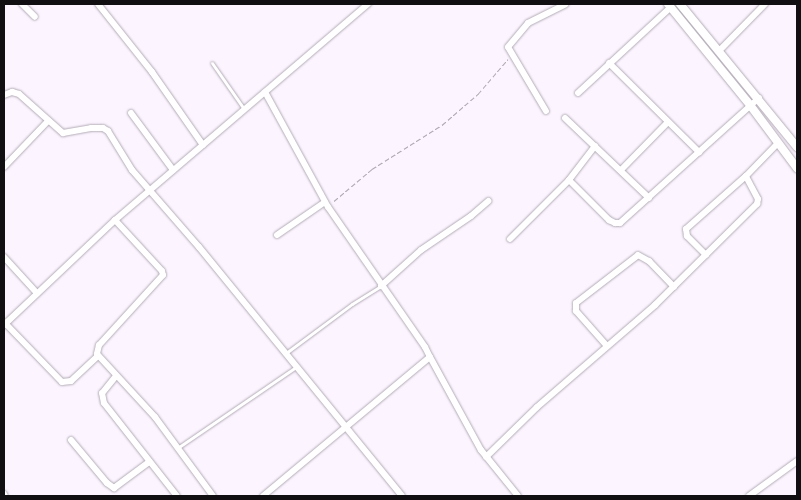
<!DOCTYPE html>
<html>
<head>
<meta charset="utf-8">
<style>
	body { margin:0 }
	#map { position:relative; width:801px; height:500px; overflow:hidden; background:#fcf5ff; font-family:Karla,sans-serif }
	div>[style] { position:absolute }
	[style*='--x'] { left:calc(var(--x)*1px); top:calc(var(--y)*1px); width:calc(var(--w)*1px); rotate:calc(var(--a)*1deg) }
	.path>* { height:1px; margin-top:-0.5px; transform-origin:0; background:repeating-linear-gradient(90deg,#afa9b2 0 5px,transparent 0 7.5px) }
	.roads { filter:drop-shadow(0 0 1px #b3abb7) drop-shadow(0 0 1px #b3abb7) }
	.service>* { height:3px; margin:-1.5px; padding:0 1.5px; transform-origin:1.5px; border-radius:1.5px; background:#fff }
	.minor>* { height:6px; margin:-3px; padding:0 3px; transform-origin:3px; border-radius:3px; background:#fff }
	.tertiary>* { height:8px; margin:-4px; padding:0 4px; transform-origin:4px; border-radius:4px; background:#fff }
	span { translate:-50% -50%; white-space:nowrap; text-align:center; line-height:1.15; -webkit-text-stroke:4px #fcf5ff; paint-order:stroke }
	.frame { position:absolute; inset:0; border:5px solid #120f13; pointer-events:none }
</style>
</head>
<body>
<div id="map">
	<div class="path">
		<i style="--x:334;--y:201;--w:50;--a:-40.1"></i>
		<i style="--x:372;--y:169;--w:83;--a:-32.2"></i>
		<i style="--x:442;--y:125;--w:48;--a:-40.7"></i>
		<i style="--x:478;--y:94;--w:46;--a:-49.4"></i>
	</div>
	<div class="roads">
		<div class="service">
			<i style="--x:212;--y:63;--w:56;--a:55.2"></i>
			<i style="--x:286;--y:353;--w:82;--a:-36.6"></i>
			<i style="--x:352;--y:304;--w:34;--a:-32"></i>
			<i style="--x:179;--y:447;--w:142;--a:-34.4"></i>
		</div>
		<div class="minor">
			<i style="--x:22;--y:4;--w:18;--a:45"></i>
			<i style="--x:98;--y:4;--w:87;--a:51.5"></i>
			<i style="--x:152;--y:72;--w:89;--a:55.1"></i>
			<i style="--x:719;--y:51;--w:66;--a:-45.6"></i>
			<i style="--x:609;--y:63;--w:127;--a:44.7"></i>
			<i style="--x:578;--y:93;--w:127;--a:-42.8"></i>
			<i style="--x:4;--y:95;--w:9;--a:-21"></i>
			<i style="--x:12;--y:92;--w:7;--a:16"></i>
			<i style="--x:19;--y:94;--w:59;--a:41.6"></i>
			<i style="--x:63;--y:133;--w:28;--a:-10"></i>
			<i style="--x:91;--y:128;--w:12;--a:0"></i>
			<i style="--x:103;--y:128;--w:6;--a:31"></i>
			<i style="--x:108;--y:131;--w:46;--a:58.4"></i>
			<i style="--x:132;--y:170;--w:102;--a:49"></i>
			<i style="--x:199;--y:247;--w:321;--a:50.8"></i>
			<i style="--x:546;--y:111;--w:74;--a:-120.7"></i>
			<i style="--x:508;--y:47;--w:31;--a:-50"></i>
			<i style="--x:528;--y:23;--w:42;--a:-26.6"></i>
			<i style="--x:131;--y:113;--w:71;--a:53.6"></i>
			<i style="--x:565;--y:118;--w:116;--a:43.6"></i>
			<i style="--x:595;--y:146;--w:43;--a:127.4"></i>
			<i style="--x:569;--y:180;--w:57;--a:45"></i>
			<i style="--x:609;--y:220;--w:7;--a:27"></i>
			<i style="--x:615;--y:223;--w:5;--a:0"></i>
			<i style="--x:620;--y:223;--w:187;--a:-42"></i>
			<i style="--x:4;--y:167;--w:64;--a:-46.3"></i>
			<i style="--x:621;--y:170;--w:67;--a:-45.6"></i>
			<i style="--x:115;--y:220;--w:69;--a:47.3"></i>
			<i style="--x:162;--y:271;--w:4;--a:76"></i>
			<i style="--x:163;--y:275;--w:95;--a:132.4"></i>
			<i style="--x:99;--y:345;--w:9;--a:103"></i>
			<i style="--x:97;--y:354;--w:86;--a:47.4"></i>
			<i style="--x:155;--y:417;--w:98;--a:53.7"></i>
			<i style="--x:277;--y:235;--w:58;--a:-34.5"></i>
			<i style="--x:510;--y:239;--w:83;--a:-45"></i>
			<i style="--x:706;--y:255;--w:27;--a:-135"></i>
			<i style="--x:687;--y:236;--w:7;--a:-98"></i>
			<i style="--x:686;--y:229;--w:80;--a:-41.5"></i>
			<i style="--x:4;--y:257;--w:47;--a:47.6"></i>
			<i style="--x:381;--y:286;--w:54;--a:-42"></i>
			<i style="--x:421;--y:250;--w:60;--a:-34.2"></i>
			<i style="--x:471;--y:216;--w:23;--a:-41"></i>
			<i style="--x:5;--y:323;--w:82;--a:46"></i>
			<i style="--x:62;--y:382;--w:9;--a:-6"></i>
			<i style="--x:71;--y:381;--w:37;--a:-43"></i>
			<i style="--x:4;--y:325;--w:153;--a:-43.4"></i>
			<i style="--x:115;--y:220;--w:333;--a:-40.5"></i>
			<i style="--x:607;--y:346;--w:47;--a:-131.5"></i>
			<i style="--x:576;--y:311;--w:8;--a:-90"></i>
			<i style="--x:576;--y:303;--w:78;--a:-37.7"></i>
			<i style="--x:638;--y:255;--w:13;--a:29"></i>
			<i style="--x:649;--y:261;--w:36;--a:46"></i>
			<i style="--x:430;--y:357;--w:106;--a:61.3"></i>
			<i style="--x:481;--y:450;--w:59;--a:51.2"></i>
			<i style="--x:116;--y:376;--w:22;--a:129"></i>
			<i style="--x:102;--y:393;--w:10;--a:79"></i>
			<i style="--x:104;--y:403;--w:118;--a:51.9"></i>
			<i style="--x:71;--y:440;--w:56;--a:50.1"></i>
			<i style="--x:107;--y:483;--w:9;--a:36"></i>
			<i style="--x:114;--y:488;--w:44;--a:-36.6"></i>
			<i style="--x:486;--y:457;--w:71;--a:-44.4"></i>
			<i style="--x:537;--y:407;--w:156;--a:-40.8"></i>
			<i style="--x:655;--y:305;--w:144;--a:-44.7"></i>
			<i style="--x:757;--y:204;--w:5;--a:-79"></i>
			<i style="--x:758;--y:199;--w:26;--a:-118"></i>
			<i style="--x:746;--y:176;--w:46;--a:-45.9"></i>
			<i style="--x:4;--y:494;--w:2;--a:63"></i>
			<i style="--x:263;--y:496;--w:217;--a:-39.8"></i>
			<i style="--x:430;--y:357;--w:11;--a:-117"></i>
			<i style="--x:425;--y:347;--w:170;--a:-124.7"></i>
			<i style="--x:328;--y:207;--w:131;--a:-118.7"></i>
			<i style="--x:749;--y:496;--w:59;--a:-36.1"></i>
		</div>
		<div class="tertiary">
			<i style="--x:668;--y:4;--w:130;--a:50.9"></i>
			<i style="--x:750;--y:105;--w:79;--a:53.3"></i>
			<i style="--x:680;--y:4;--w:185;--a:50.7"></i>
		</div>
	</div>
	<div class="frame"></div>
</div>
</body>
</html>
